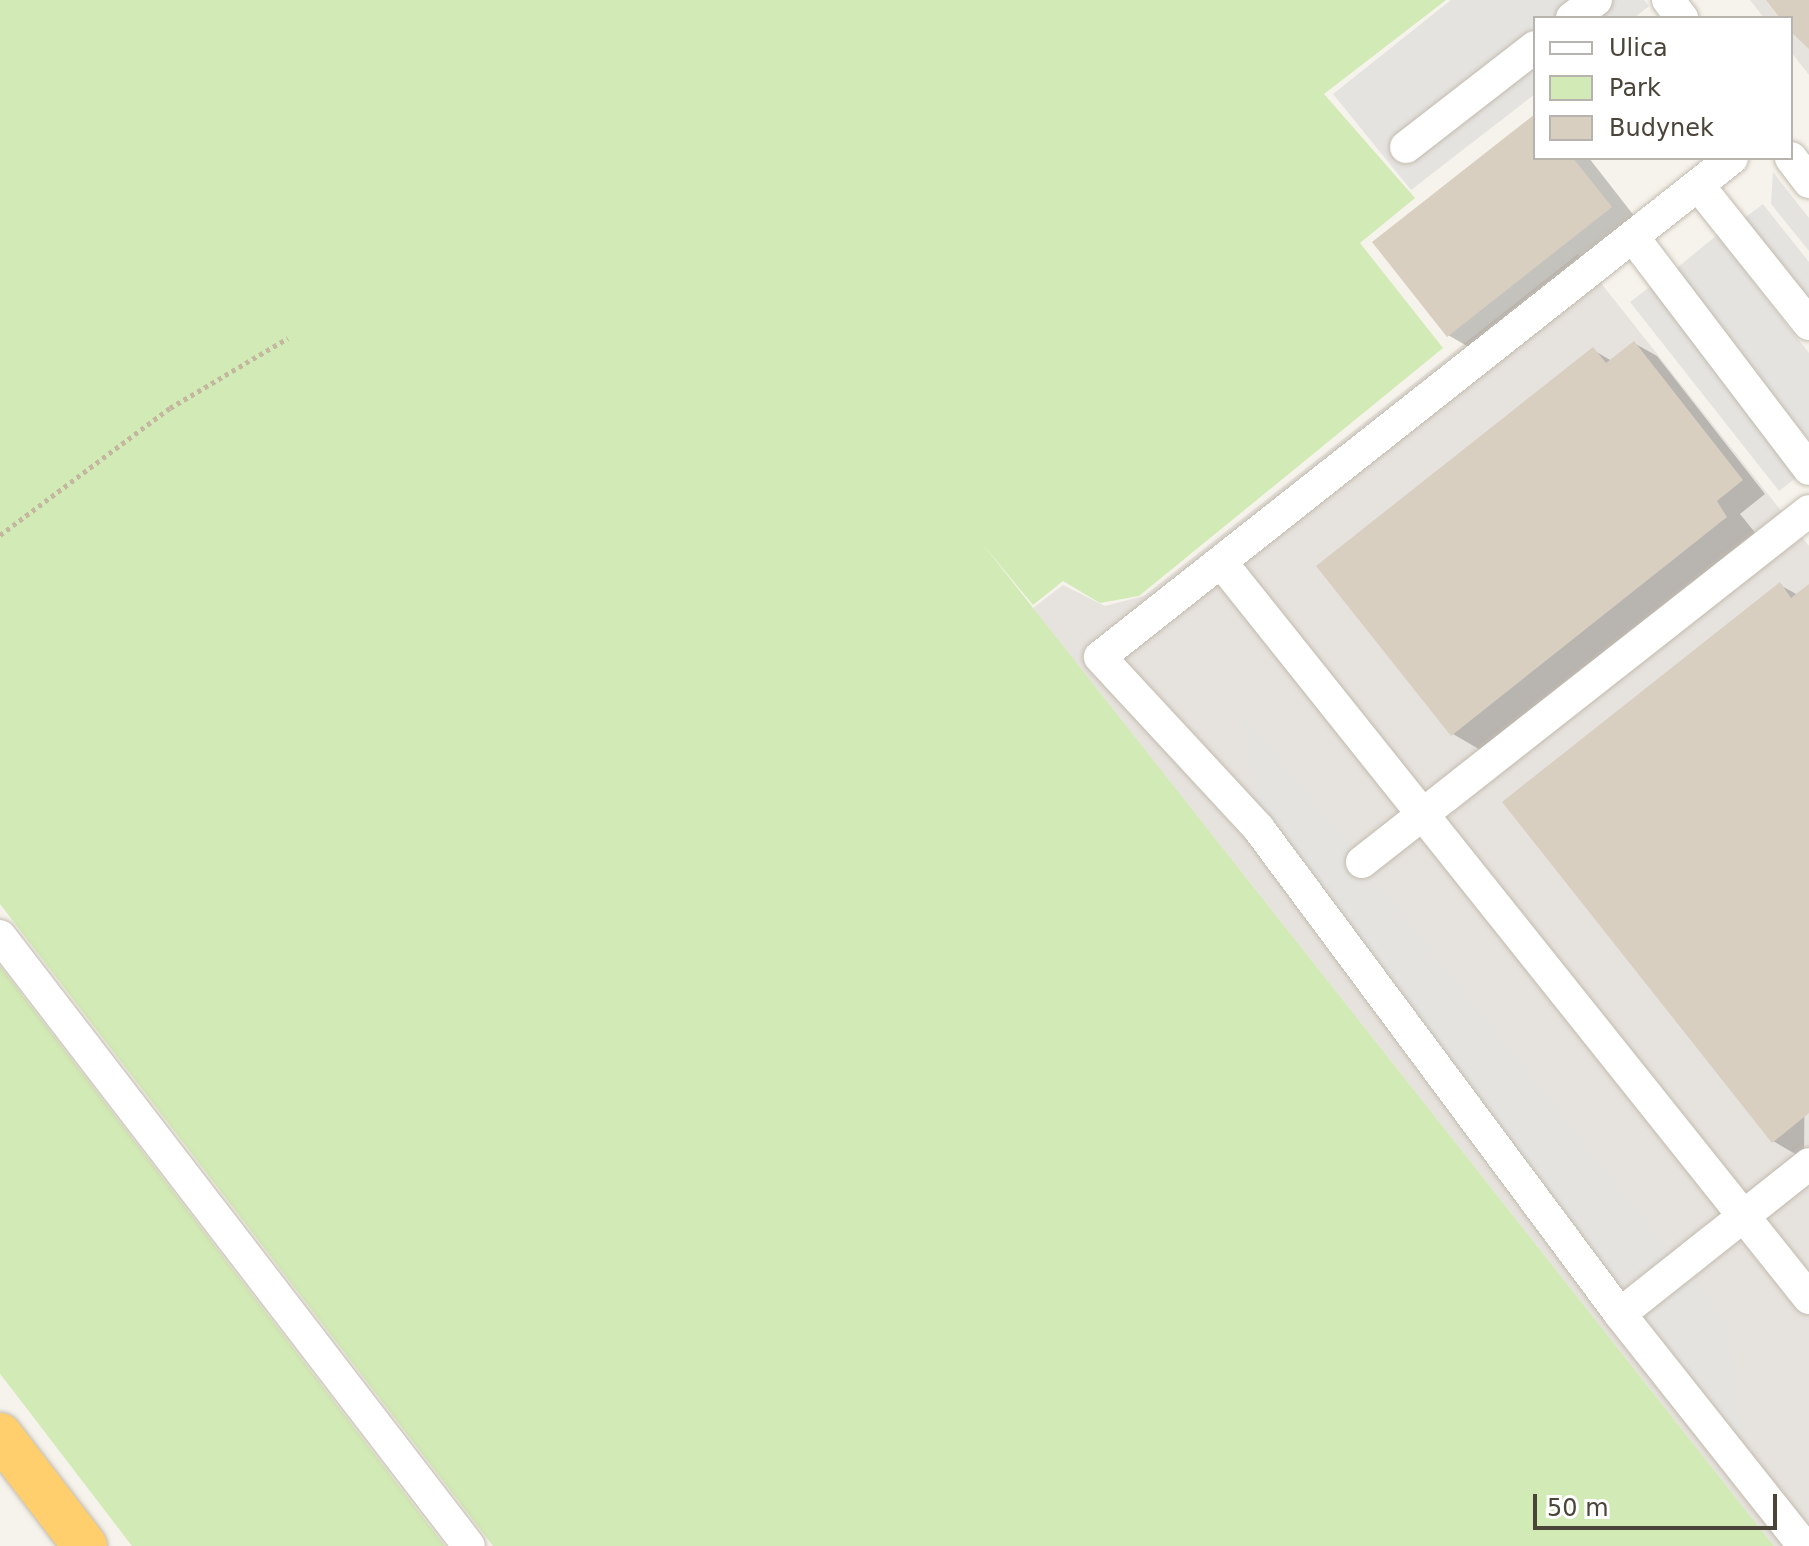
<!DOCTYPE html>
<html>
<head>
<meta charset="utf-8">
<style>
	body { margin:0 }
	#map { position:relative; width:1809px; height:1546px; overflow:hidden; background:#f6f3ec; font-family:"DejaVu Sans",sans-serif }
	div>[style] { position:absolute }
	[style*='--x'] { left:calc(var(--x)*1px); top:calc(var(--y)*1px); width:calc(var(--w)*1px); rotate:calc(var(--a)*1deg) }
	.industrial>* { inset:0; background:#e6e2dd }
	.green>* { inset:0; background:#d2eab5 }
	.parking>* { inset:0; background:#e5e3e0 }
	.shadow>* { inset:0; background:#0003 }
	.building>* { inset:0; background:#d8cfc1 }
	.path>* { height:5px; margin-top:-2.5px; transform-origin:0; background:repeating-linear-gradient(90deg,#c4b79f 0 4px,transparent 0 8px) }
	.roads { filter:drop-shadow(0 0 2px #c2bbae) drop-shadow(0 0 2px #c2bbae) }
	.minor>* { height:32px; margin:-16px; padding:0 16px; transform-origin:16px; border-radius:16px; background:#fff }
	.highway>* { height:44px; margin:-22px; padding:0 22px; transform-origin:22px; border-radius:22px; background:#ffcf6e }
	span { translate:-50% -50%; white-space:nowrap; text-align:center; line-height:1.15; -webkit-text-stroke:8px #fff; paint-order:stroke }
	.legend { position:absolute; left:1533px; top:16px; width:260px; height:144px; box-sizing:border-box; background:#fff; border:2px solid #b7b4b0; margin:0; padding:10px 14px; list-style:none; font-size:24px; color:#4b4439 }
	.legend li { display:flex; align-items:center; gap:16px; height:40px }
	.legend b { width:40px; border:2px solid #b7b4b0 }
	.scale { position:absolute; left:1533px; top:1494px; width:244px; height:36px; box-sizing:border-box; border:4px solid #4b4439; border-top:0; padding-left:10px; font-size:24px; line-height:28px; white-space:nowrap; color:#4b4439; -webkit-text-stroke:6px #fff; paint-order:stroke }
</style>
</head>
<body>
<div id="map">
	<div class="industrial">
		<i style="clip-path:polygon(1750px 0,1809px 0,1809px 75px,1791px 52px,1791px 18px,1764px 18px)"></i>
		<i style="clip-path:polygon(1578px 254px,1809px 546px,1809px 1546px,1774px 1546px,1033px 608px,1063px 585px,1105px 606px,1144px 596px)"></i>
	</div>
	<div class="green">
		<i style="clip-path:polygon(0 0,1446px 0,1324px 94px,1415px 198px,1360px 243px,1443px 348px,1139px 596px,1100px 603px,1063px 581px,1033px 605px,981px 542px,1774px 1546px,493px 1546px,0 904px)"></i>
		<i style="clip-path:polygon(0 966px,445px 1546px,132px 1546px,18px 1397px,0 1374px)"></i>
	</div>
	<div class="parking">
		<i style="clip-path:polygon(1451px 0,1644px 0,1649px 6px,1634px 18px,1535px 18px,1535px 94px,1411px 190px,1333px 94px)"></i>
		<i style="clip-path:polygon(1773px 172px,1809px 218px,1809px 251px,1771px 204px)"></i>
		<i style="clip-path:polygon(1763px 204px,1809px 262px,1809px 302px,1743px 219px)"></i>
		<i style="clip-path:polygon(1717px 235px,1809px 353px,1809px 440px,1672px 272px)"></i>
		<i style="clip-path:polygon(1651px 286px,1797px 477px,1779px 491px,1630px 302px)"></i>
		<i style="clip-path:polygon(1243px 713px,1727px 1323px,1743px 1440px,1259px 829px)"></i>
	</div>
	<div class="shadow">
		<i style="clip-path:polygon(1535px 117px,1535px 158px,1589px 158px,1642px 226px,1479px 353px,1448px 335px)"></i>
		<i style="clip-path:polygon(1634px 343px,1657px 356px,1765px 494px,1740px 514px,1757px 535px,1484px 752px,1453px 734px,1593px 350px,1612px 361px)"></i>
		<i style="clip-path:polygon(1780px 585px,1798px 595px,1809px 587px,1804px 1159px,1773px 1141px)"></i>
	</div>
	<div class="building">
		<i style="clip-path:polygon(1766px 0,1809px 0,1809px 49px,1791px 32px,1791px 18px,1780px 18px)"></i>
		<i style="clip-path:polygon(1535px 114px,1535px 158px,1573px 158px,1612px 207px,1447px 337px,1372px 242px)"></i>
		<i style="clip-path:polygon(1634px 341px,1743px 480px,1717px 501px,1727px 517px,1451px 736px,1316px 566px,1593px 347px,1606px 363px)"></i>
		<i style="clip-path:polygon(1780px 582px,1791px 598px,1809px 584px,1809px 1113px,1772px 1143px,1502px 802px)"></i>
	</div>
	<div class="path">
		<i style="--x:0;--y:535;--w:212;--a:-36.8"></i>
		<i style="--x:170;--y:408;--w:137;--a:-30.7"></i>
	</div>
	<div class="roads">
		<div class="minor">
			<i style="--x:1668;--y:0;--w:23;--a:52"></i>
			<i style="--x:1572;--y:18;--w:30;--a:-37"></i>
			<i style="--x:1406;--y:147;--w:163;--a:-37.8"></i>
			<i style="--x:1732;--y:158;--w:805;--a:141.71"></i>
			<i style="--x:1100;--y:657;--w:234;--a:47.2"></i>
			<i style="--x:1259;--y:829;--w:605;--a:53.34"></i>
			<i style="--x:1620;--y:1314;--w:296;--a:51.6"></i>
			<i style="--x:1791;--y:158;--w:30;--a:53"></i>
			<i style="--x:1698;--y:185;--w:178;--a:51.4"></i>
			<i style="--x:1633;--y:237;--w:291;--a:52.8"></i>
			<i style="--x:1221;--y:562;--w:942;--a:51.38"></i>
			<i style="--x:1362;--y:862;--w:568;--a:-38.14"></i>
			<i style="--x:0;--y:936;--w:769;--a:52.45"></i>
			<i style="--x:1620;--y:1314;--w:241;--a:-38.4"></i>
		</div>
		<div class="highway">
			<i style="--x:0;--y:1435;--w:140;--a:52.6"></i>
		</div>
	</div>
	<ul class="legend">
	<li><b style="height:10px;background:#fff"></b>Ulica</li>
	<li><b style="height:22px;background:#d2eab5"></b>Park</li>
	<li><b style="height:22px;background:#d8cfc1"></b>Budynek</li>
	</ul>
	<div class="scale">50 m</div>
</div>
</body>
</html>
